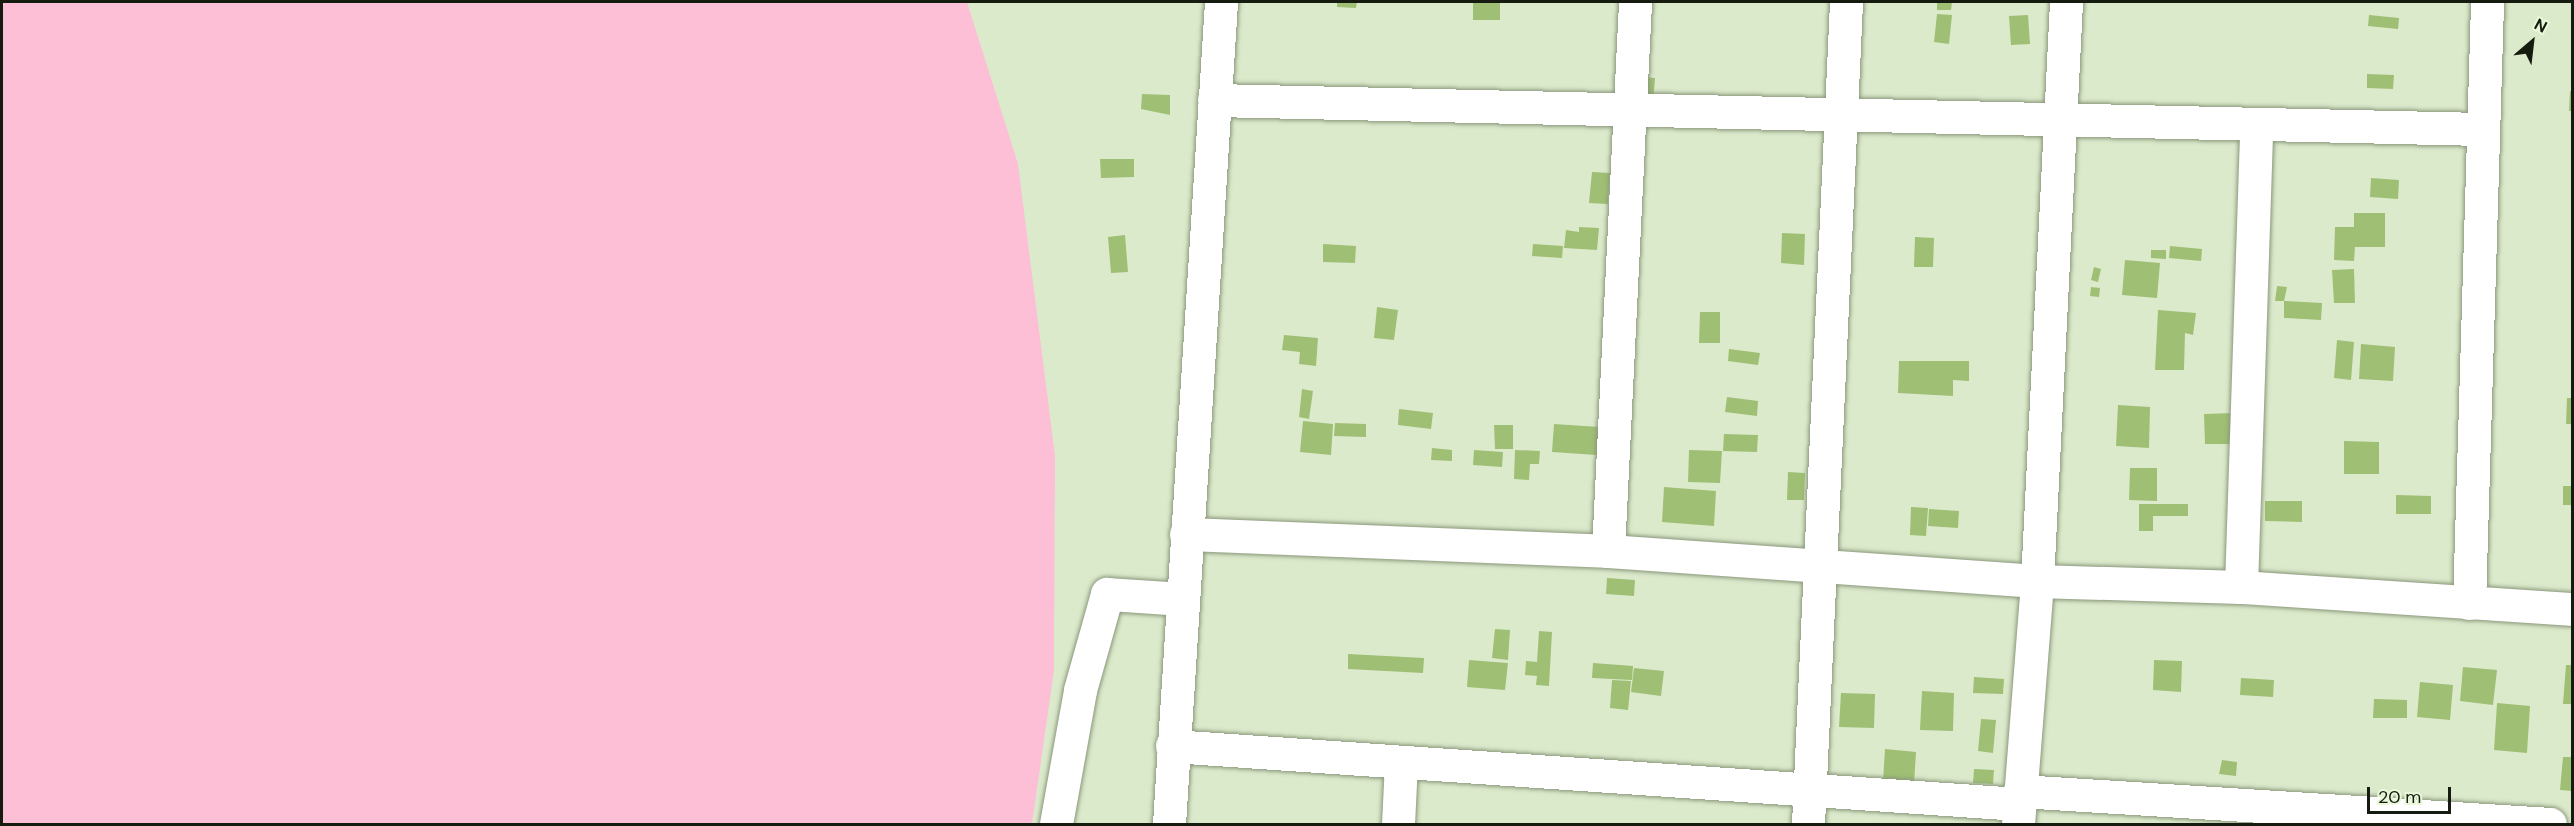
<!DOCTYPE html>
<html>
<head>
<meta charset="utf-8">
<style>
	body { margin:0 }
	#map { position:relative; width:2574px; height:826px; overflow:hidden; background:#dceacc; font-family:"DM Sans",sans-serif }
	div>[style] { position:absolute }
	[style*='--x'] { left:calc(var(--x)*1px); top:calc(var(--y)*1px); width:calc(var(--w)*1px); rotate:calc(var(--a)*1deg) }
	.green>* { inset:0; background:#fcbfd6 }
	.building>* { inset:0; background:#9fbf74 }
	.roads { filter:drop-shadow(0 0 2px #8a977b) drop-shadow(0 0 2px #8a977b) }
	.minor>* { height:33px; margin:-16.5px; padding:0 16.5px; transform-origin:16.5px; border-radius:16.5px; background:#fff }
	span { translate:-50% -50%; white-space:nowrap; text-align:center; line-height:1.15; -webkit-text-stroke:5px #e9f8d9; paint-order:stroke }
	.frame { position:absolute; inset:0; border:3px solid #161b10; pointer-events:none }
	.north { position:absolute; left:2502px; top:12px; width:60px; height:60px; -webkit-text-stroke:4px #e9f8d9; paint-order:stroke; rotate:28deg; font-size:16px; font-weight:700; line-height:24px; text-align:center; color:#161b10 }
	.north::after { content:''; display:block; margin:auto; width:21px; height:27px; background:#161b10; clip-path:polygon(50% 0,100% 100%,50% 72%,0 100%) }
	.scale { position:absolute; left:2367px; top:787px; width:84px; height:27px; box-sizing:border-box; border:3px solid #161b10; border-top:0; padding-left:8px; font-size:18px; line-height:21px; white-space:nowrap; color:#161b10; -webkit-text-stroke:4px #e9f8d9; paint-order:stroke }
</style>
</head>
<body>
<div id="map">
	<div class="green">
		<i style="clip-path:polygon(2px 2px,967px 2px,1018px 164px,1055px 456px,1054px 670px,1032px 824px,2px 824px)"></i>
	</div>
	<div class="building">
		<i style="clip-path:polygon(1337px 2px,1357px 2px,1356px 8px,1337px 7px)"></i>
		<i style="clip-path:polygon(1473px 2px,1500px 2px,1500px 20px,1473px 20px)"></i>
		<i style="clip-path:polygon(1937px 2px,1952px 2px,1951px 10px,1937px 10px)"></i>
		<i style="clip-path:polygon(1937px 14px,1952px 15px,1949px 44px,1934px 42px)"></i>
		<i style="clip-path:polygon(2028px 15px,2030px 44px,2011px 45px,2009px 16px)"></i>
		<i style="clip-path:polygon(2369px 15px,2399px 18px,2398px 29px,2368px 26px)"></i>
		<i style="clip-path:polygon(2367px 74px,2394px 75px,2393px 89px,2367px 88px)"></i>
		<i style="clip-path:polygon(1641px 77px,1655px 78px,1653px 103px,1629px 100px)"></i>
		<i style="clip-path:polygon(2570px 91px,2572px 92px,2572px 111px,2569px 111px)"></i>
		<i style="clip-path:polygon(1142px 94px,1170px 95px,1170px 115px,1141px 109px)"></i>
		<i style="clip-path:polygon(1100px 159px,1134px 159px,1134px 177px,1101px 178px)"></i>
		<i style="clip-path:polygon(1592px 172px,1610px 173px,1608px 204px,1589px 203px)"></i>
		<i style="clip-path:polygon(2371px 178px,2399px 180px,2398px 199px,2370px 197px)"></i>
		<i style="clip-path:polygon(2354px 213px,2385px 213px,2385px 247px,2355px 247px,2354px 261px,2334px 260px,2335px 227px,2354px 227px)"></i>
		<i style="clip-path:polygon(1579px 227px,1599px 228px,1597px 250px,1564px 248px,1566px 230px,1579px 232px)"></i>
		<i style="clip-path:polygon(1782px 233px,1805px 234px,1804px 265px,1781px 263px)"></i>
		<i style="clip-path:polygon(1125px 235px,1128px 272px,1111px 273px,1108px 237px)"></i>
		<i style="clip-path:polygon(1915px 237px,1934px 238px,1933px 267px,1914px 267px)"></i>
		<i style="clip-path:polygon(1323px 244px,1356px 246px,1355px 263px,1323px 262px)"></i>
		<i style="clip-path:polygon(1533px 244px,1563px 246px,1562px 258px,1532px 256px)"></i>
		<i style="clip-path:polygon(2170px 246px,2202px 249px,2201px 261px,2169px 258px)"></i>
		<i style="clip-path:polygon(2151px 250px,2166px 250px,2166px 259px,2151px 258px)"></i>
		<i style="clip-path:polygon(2125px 260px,2160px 263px,2157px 298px,2122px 295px)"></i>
		<i style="clip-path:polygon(2094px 267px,2101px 269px,2098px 282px,2091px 280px)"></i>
		<i style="clip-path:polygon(2354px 269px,2355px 303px,2334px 303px,2332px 270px)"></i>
		<i style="clip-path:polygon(2277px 286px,2287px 287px,2284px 301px,2322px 303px,2321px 320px,2284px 318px,2284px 301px,2275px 301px)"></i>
		<i style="clip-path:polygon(2091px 287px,2100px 288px,2099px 297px,2090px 296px)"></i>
		<i style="clip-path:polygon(1377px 307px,1398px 310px,1394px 340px,1374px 338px)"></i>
		<i style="clip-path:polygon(2158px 310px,2196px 313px,2193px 335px,2185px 333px,2184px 370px,2155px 370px)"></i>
		<i style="clip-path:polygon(1700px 312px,1720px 312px,1720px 343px,1699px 343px)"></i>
		<i style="clip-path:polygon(1284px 335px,1318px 338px,1316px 366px,1299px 364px,1300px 352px,1282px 350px)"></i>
		<i style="clip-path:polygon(2337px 340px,2354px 342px,2351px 380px,2334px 378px)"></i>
		<i style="clip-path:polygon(2361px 344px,2395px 347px,2393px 381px,2359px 379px)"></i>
		<i style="clip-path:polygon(1729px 349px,1760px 353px,1758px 365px,1728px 361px)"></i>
		<i style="clip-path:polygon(1899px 361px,1969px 361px,1969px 381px,1953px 380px,1953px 396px,1898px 393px)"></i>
		<i style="clip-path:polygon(1302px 389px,1313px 391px,1309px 419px,1299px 417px)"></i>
		<i style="clip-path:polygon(1727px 397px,1758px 401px,1757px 416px,1725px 412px)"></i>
		<i style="clip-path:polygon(2567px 398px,2572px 398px,2572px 424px,2566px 424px)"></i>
		<i style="clip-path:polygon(2118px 405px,2150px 407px,2149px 448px,2116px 446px)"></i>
		<i style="clip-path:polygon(1399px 409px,1433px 413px,1431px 429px,1398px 425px)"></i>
		<i style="clip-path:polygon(2234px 413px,2235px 444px,2205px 444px,2204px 414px)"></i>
		<i style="clip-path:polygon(1303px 421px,1333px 424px,1331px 455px,1300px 452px)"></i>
		<i style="clip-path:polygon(1335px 423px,1366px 424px,1366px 437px,1334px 436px)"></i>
		<i style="clip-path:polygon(1554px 424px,1599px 427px,1597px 455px,1552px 452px)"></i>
		<i style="clip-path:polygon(1494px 425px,1513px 425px,1513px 449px,1495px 449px)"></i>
		<i style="clip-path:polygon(1724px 434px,1758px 435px,1757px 452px,1723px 451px)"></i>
		<i style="clip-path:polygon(2344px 441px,2379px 442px,2379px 474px,2344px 474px)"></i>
		<i style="clip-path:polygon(1432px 448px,1452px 450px,1452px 461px,1431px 460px)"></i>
		<i style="clip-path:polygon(1474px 450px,1503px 452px,1502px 467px,1473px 465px)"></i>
		<i style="clip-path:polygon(1515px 450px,1540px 451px,1539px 464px,1530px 464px,1529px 480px,1514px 479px)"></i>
		<i style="clip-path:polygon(1689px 450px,1722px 451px,1720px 483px,1688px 482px)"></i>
		<i style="clip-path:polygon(2130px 468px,2157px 468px,2157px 501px,2129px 500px)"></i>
		<i style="clip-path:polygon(1788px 472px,1805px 473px,1804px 500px,1787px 500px)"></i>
		<i style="clip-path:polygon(2563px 486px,2572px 486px,2572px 505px,2563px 505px)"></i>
		<i style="clip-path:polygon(1664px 487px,1716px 491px,1714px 526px,1662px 522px)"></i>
		<i style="clip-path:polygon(2396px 495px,2431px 496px,2431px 514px,2396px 514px)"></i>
		<i style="clip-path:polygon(2265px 501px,2302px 501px,2302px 522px,2265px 521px)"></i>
		<i style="clip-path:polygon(2139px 504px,2188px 504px,2188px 516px,2153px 516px,2153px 531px,2139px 531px)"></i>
		<i style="clip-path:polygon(1911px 507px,1928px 508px,1926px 536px,1910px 535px)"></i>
		<i style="clip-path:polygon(1929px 509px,1959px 511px,1958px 528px,1928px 526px)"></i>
		<i style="clip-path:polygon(1607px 578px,1635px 580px,1634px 596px,1606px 594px)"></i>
		<i style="clip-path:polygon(1495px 629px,1510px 630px,1508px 660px,1492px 658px)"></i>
		<i style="clip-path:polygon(1539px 631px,1552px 632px,1549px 686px,1536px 685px,1537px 676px,1525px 675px,1526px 661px,1537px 662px)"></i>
		<i style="clip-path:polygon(1348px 654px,1424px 658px,1423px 673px,1348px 669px)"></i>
		<i style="clip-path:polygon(1469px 660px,1508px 663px,1505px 690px,1467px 687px)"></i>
		<i style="clip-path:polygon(2154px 660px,2182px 661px,2181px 692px,2153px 690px)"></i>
		<i style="clip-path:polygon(1593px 663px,1633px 666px,1632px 680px,1592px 678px)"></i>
		<i style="clip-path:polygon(2566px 665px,2572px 665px,2572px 704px,2563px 704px)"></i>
		<i style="clip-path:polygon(2463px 667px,2497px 670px,2493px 705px,2460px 701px)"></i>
		<i style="clip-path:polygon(1634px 668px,1664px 671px,1661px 696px,1631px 692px)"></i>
		<i style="clip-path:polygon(1974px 677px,2004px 679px,2003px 694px,1973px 693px)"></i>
		<i style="clip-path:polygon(2241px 678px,2274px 680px,2273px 697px,2240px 695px)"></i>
		<i style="clip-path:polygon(1612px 680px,1631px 681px,1628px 710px,1610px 708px)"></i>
		<i style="clip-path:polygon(2420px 682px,2453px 685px,2450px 720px,2417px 717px)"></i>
		<i style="clip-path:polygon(1922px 691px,1954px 693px,1953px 731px,1920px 730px)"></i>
		<i style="clip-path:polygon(1841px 693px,1875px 694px,1874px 728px,1839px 727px)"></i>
		<i style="clip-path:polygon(2374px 699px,2407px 700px,2407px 718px,2373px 718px)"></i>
		<i style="clip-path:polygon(2497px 703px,2530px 706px,2527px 753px,2494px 750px)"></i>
		<i style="clip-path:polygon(1981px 719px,1996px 720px,1993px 753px,1978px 751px)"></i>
		<i style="clip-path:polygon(1885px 749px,1916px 752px,1914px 784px,1883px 781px)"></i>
		<i style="clip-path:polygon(2563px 757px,2572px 757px,2572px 791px,2560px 790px)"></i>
		<i style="clip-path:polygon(2222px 760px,2237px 762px,2236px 776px,2219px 774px)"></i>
		<i style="clip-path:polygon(1974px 769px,1994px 770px,1993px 784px,1973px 783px)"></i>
	</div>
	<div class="roads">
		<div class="minor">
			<i style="--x:1214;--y:100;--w:1269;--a:1.31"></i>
			<i style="--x:1186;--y:534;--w:422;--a:2.3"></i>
			<i style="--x:1608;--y:551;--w:430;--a:4"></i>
			<i style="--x:2037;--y:581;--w:204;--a:1.7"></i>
			<i style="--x:2241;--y:587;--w:332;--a:3.8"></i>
			<i style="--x:1608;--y:551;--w:550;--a:-87.18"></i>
			<i style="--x:2241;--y:587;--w:463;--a:-88.1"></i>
			<i style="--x:2469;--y:603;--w:601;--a:-88.28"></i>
			<i style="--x:1172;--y:746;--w:848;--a:3.92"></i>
			<i style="--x:2020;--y:791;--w:531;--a:3.56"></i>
			<i style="--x:1056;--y:824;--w:136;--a:-79.8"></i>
			<i style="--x:1080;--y:690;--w:100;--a:-74.3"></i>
			<i style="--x:1107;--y:594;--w:75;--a:3.8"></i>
			<i style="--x:1169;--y:824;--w:824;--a:-86.38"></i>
			<i style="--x:1398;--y:824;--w:62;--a:-87.2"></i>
			<i style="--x:1808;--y:824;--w:823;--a:-87.35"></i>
			<i style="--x:2018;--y:824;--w:244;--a:-85.5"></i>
			<i style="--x:2037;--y:581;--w:580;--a:-87.13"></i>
		</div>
	</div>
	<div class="frame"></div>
	<div class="north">N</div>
	<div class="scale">20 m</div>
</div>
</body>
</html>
